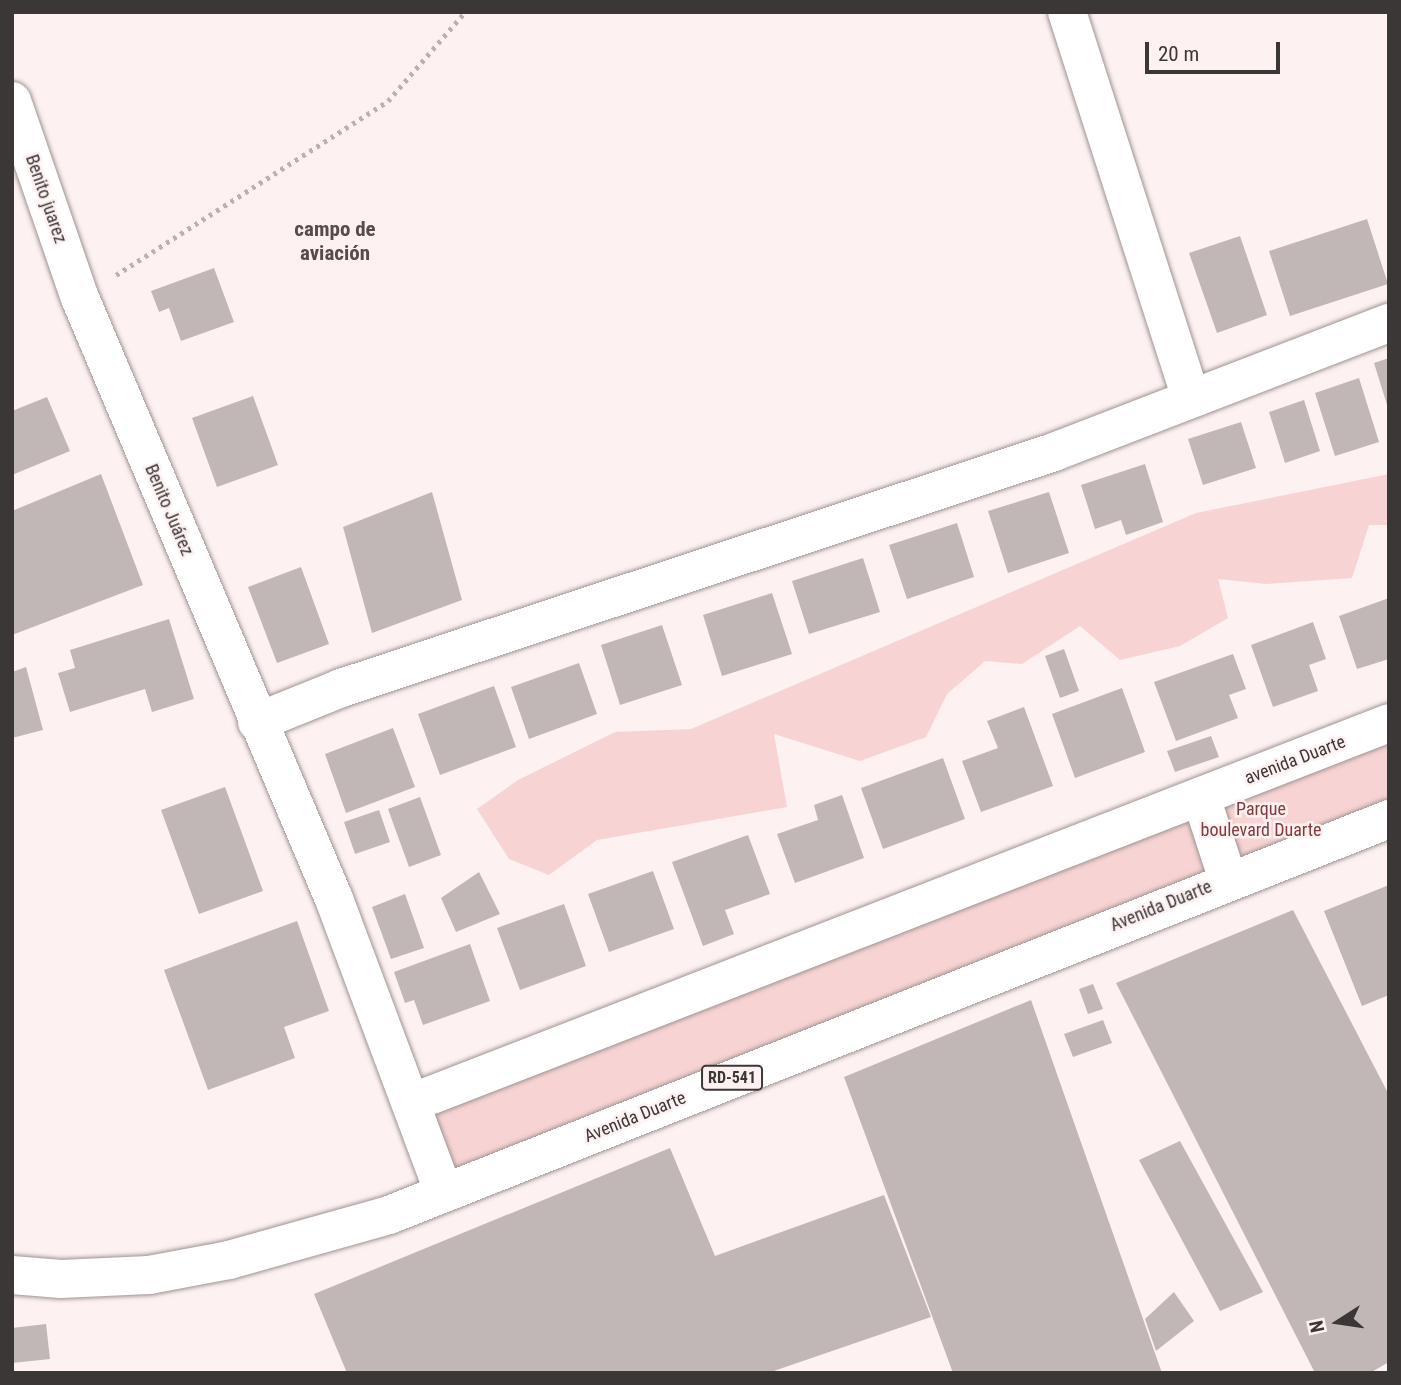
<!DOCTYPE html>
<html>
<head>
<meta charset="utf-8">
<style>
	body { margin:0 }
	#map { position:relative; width:1401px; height:1385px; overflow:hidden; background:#fdf1f1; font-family:"Roboto Condensed",sans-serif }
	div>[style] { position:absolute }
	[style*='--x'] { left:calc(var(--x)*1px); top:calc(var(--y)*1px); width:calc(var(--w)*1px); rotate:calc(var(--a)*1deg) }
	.green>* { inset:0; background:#f8d3d3 }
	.building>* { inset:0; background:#c2b7b7 }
	.path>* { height:4.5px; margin-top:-2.25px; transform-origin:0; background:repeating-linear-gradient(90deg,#bbb1b1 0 3.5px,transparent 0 8.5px) }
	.roads { filter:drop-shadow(0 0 2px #9e9493) drop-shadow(0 0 2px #9e9493) }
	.minor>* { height:38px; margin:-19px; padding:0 19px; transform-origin:19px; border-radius:19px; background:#fff }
	.major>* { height:38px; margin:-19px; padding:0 19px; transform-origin:19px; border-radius:19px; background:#fff }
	span { translate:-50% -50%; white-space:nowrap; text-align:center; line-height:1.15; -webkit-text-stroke:5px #fdf1f1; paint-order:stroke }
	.shield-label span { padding:2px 5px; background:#fdf1f1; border:2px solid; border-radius:5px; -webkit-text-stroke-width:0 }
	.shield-label { font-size:16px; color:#3c3737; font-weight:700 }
	.street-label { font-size:18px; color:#3c3737 }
	.park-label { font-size:18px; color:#833a3e }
	.quarter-label { font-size:21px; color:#564c4c; font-weight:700 }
	.frame { position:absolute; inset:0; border:14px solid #3c3737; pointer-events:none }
	.north { position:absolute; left:1303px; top:1287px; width:70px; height:70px; -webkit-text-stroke:5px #fdf1f1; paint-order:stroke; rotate:258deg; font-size:19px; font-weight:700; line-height:28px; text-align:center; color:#3c3737 }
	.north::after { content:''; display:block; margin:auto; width:24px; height:32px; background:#3c3737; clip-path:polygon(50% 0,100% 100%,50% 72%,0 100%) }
	.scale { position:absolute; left:1145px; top:42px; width:135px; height:32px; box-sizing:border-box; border:4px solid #3c3737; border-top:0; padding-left:9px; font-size:21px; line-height:24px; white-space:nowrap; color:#3c3737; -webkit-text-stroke:5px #fdf1f1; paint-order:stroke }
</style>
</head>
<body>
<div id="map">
	<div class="green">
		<i style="clip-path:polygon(1389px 474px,1389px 525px,1369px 525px,1352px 578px,1266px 584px,1218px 579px,1228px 618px,1180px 646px,1120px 660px,1080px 626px,1022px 664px,985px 661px,947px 694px,926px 737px,860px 761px,774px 734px,787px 807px,597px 840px,549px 875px,509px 859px,477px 809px,518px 780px,615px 732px,691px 729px,1196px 513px)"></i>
		<i style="clip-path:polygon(1389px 727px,1389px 815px,1229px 877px,1204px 798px)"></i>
		<i style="clip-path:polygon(1201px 797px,1228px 880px,444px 1193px,411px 1103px)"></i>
	</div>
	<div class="building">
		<i style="clip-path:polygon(1367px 219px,1388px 284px,1290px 316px,1269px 251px)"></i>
		<i style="clip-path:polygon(1240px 236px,1267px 315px,1217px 333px,1189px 253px)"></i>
		<i style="clip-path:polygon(214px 268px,234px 322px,181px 341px,169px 308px,159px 312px,151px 291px)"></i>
		<i style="clip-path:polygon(1389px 358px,1389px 408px,1388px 408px,1374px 363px)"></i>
		<i style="clip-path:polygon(1359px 378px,1379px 442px,1335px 456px,1315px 393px)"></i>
		<i style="clip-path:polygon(253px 396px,278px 465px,217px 487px,192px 418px)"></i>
		<i style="clip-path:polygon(47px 397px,70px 451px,12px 475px,12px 411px)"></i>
		<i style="clip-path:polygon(1304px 400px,1320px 451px,1285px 463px,1269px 412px)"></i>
		<i style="clip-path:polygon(1241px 422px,1256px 468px,1203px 485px,1188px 439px)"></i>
		<i style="clip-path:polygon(1145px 464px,1163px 522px,1126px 535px,1121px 520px,1095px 529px,1081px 485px)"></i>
		<i style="clip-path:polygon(101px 474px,143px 585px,12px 635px,12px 511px)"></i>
		<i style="clip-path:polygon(432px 492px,462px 600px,372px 633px,343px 527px)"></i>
		<i style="clip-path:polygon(1049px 492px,1069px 553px,1008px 573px,988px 511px)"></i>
		<i style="clip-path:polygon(957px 523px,974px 577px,907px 599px,889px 545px)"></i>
		<i style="clip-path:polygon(863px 558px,880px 612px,809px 634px,792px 581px)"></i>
		<i style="clip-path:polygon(301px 567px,329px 644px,277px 663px,248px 587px)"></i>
		<i style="clip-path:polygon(772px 593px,792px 654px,722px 676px,703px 615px)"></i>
		<i style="clip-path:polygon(1389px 598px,1389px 659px,1357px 669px,1339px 616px)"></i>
		<i style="clip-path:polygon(169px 619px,194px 699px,152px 712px,145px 689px,70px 712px,58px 673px,75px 668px,70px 650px)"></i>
		<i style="clip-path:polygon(1313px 622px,1326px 659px,1309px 665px,1318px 691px,1273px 707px,1251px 645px)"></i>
		<i style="clip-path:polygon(662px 625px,682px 685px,620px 705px,601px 645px)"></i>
		<i style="clip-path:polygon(1064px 649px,1079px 691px,1060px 698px,1045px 656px)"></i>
		<i style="clip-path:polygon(1233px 654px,1246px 689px,1229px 695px,1238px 718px,1176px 741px,1154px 682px)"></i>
		<i style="clip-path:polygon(579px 663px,597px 714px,529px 739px,511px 687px)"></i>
		<i style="clip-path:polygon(26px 667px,43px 730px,12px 738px,12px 672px)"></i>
		<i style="clip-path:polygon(494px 686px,516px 747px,440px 775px,418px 714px)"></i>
		<i style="clip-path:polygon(1122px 688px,1145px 752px,1075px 778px,1052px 714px)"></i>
		<i style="clip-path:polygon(1024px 707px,1053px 786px,981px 812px,962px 761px,998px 748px,987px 721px)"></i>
		<i style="clip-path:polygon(393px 728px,415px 787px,346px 813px,325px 754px)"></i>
		<i style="clip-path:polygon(1211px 736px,1219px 757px,1175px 772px,1167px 751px)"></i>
		<i style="clip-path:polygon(943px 758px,965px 819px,883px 849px,861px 788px)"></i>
		<i style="clip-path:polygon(225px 787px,263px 891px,199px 914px,161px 810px)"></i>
		<i style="clip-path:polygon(842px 795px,864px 858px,795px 883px,777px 834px,818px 820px,814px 805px)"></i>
		<i style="clip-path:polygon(420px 797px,441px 855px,409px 867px,388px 809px)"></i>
		<i style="clip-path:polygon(379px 810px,390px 842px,355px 854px,344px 822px)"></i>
		<i style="clip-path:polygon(748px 835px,770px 894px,725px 910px,734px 934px,703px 946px,672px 862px)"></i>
		<i style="clip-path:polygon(653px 871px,674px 929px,609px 952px,588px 894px)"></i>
		<i style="clip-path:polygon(479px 872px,500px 914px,456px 932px,441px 898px)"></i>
		<i style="clip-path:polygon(1389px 885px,1389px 995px,1362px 1006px,1324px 911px)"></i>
		<i style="clip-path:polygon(405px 894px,424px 948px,391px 959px,372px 907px)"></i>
		<i style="clip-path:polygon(564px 904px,586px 966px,520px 990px,497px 928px)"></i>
		<i style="clip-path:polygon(1293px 910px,1389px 1095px,1389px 1362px,1370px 1373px,1315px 1373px,1116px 983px)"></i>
		<i style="clip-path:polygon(297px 921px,329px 1011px,284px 1027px,295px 1058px,208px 1090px,164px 970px)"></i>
		<i style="clip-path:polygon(470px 944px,490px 1001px,423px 1025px,414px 1000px,405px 1003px,394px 972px)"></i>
		<i style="clip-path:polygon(1093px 984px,1103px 1009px,1088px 1014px,1079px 989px)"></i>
		<i style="clip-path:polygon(1031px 1000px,1156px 1356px,1162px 1373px,953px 1373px,844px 1077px)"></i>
		<i style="clip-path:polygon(1103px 1020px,1112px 1043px,1073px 1057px,1064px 1034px)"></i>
		<i style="clip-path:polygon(1180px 1141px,1263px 1292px,1220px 1311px,1139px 1160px)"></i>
		<i style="clip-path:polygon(670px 1148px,715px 1256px,884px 1195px,931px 1317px,768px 1373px,347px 1373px,314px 1294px)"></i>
		<i style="clip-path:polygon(1174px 1292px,1194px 1321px,1156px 1351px,1145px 1319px)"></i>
		<i style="clip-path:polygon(46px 1324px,50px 1359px,12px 1363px,12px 1328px)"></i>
	</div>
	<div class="path">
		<i style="--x:116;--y:275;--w:323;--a:-32.6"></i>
		<i style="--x:388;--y:101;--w:118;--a:-49.1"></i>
	</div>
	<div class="roads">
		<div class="minor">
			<i style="--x:1067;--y:12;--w:406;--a:72.2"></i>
			<i style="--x:257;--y:722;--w:91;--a:-22"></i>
			<i style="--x:341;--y:688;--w:751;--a:-18.31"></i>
			<i style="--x:1054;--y:452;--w:359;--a:-21.1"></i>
			<i style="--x:1201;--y:797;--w:87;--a:72"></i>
			<i style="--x:411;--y:1103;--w:1049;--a:-21.23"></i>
		</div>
		<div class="major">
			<i style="--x:12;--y:101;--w:208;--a:71"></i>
			<i style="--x:80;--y:298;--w:652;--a:67.09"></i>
			<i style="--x:334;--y:899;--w:314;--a:69.5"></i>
			<i style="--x:12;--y:1275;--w:49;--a:4.7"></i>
			<i style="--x:61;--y:1279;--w:88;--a:-2.6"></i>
			<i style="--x:149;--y:1275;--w:81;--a:-10.6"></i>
			<i style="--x:229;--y:1260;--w:166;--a:-15.7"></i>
			<i style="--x:389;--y:1215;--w:1076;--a:-21.6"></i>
		</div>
	</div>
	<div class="shield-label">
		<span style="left:732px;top:1078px">RD-541</span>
	</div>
	<div class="street-label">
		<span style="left:46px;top:199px;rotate:71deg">Benito juarez</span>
		<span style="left:169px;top:510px;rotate:67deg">Benito Juárez</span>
		<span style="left:1295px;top:760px;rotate:-21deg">avenida Duarte</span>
		<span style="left:1161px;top:906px;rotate:-22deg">Avenida Duarte</span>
		<span style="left:635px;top:1117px;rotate:-22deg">Avenida Duarte</span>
	</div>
	<div class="park-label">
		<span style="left:1261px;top:820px">Parque<br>boulevard Duarte</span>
	</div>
	<div class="quarter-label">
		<span style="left:335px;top:241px">campo de<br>aviación</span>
	</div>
	<div class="frame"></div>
	<div class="north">N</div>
	<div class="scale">20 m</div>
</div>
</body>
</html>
